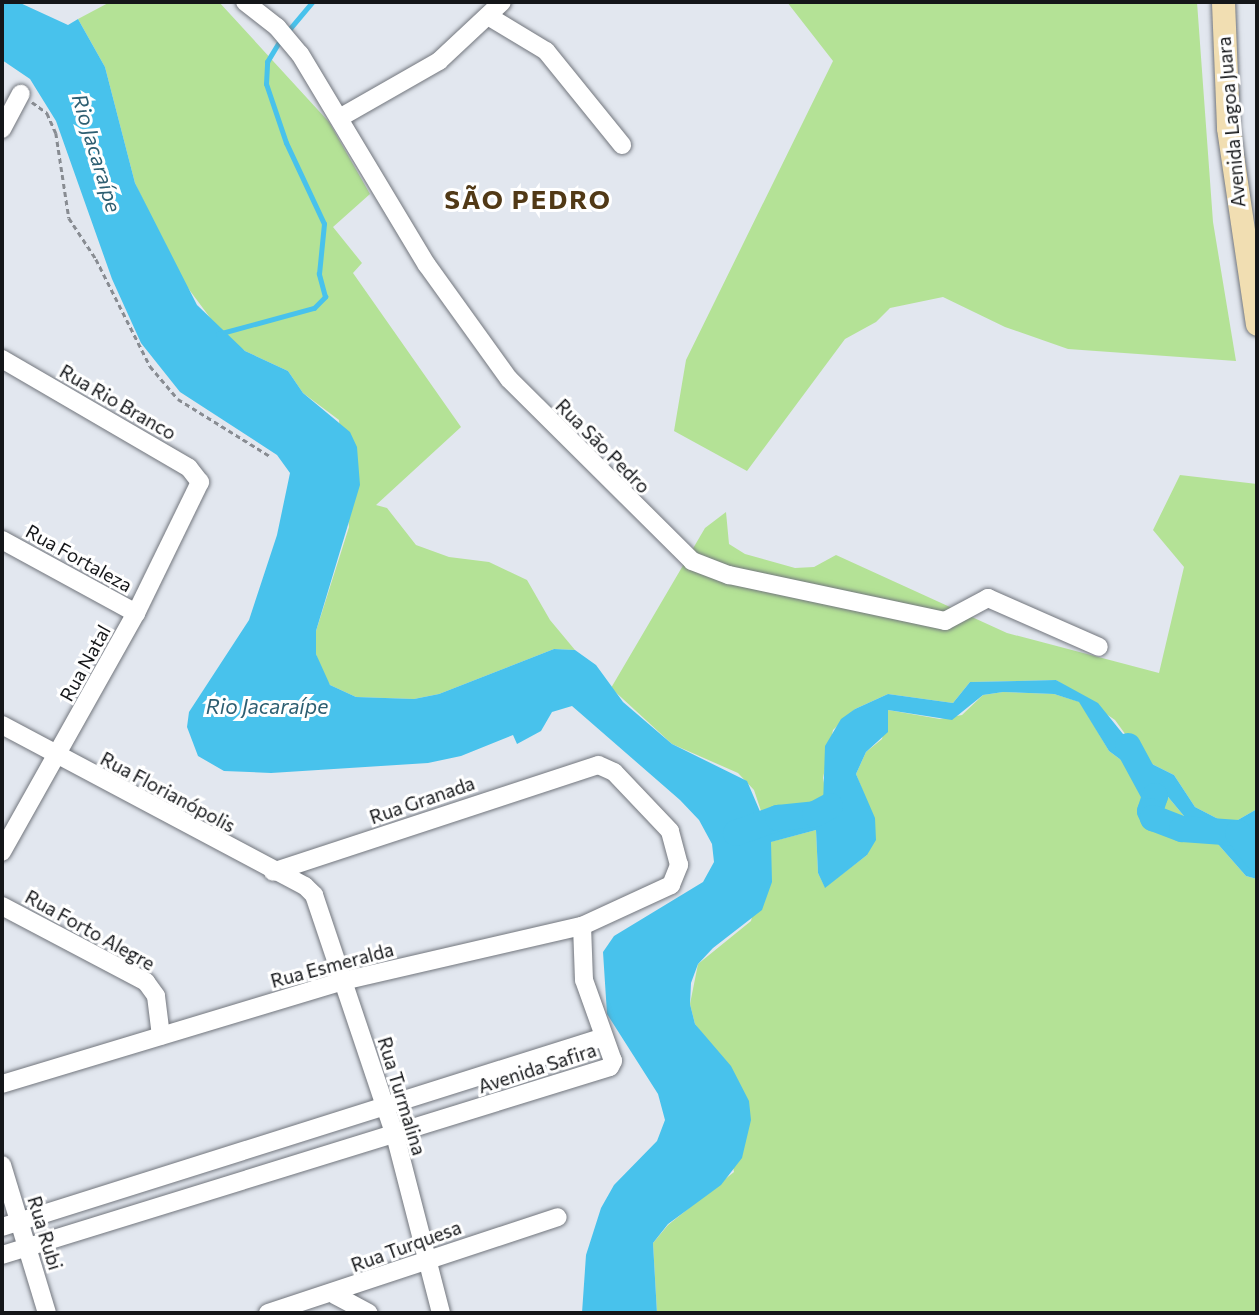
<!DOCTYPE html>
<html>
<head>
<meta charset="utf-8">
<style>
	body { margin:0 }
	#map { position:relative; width:1259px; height:1315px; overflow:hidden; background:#e2e7ef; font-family:Commissioner,sans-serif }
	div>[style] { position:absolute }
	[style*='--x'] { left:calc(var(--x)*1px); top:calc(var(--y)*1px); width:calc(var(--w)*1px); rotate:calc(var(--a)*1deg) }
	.green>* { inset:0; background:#b4e296 }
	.water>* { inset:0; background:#48c2ec }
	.stream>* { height:4.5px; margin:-2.25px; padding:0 2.25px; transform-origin:2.25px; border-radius:2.25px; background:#48c2ec }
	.river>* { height:26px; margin:-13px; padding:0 13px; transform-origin:13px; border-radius:13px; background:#48c2ec }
	.path>* { height:2.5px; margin-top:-1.25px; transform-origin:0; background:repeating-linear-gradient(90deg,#888c92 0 5px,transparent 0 8.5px) }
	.roads { filter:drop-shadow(0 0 2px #72767d) drop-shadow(0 0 2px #72767d) }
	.minor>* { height:18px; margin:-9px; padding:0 9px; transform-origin:9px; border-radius:9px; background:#fff }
	.major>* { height:23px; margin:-11.5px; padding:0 11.5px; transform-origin:11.5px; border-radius:11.5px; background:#f1deb2 }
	span { translate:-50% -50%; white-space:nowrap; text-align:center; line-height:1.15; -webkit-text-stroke:6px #fff; paint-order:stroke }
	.street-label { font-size:19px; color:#141619 }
	.water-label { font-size:21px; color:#2e5f72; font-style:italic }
	.district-label { font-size:26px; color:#513916; font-weight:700; letter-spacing:2px }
	.frame { position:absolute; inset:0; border:4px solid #141619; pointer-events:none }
</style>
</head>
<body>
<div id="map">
	<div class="green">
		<i style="clip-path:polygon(110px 2px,219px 2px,329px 122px,370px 194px,333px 227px,362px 263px,353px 273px,461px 427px,376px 505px,387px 508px,416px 545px,449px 557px,489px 562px,527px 580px,550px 620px,575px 650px,554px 649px,439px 694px,414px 699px,356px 697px,330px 685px,322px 673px,316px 654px,316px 631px,349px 527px,339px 420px,303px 393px,288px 371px,245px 351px,220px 331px,179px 276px,135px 183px,105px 67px,78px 19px)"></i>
		<i style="clip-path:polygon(787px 2px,1197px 2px,1213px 222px,1236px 361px,1068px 349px,1005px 327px,943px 297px,890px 308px,876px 322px,845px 339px,747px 471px,674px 431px,686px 360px,833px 61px)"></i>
		<i style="clip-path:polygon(1180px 475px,1257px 484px,1257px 809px,1236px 821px,1222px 821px,1195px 807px,1174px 775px,1144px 760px,1115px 720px,1056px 680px,970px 682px,953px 703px,888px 694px,855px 709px,833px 730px,823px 778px,826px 793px,823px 805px,796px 818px,765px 823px,754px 790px,738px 773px,672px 744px,611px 688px,705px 528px,726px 512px,729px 544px,745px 554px,795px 568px,814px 567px,836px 555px,1007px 633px,1159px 673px,1184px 567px,1153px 530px)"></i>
		<i style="clip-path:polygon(1003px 692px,1054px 694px,1080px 702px,1109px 751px,1164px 792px,1194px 828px,1217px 843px,1246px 876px,1257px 879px,1257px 1313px,657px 1313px,653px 1243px,668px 1225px,734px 1172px,708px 1041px,695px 1024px,690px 1004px,698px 964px,751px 921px,770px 842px,816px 830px,818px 873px,825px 887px,867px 855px,864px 794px,856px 774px,866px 752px,882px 739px,888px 710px,940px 719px,962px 715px,983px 695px)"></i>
	</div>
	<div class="water">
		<i style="clip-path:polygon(2px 2px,18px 2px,68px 25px,78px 19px,105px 67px,135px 183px,197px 305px,245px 351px,288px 371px,303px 393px,350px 432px,357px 447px,360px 485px,316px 631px,316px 654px,330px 685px,356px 697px,414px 699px,439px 694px,554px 649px,575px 650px,596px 665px,623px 702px,672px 744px,747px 781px,765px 823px,796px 818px,823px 805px,825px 746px,841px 719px,855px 709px,888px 694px,953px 703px,970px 682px,1056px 680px,1098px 703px,1144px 760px,1174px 775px,1195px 807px,1222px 821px,1236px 821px,1257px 809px,1257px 879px,1246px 876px,1217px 843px,1194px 828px,1164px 792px,1109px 751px,1079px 702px,1054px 694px,1003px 692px,983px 695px,952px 720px,888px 710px,888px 732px,866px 752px,856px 774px,875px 818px,876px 840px,867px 855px,825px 888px,818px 873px,816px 830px,771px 842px,772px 882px,762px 910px,713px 948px,698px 964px,691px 983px,690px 1004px,695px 1024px,731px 1066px,749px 1101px,751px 1120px,742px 1158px,721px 1185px,668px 1224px,653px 1243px,657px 1313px,582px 1313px,586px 1255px,601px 1208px,614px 1185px,657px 1141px,665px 1120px,658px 1094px,607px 1014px,603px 952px,614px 936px,703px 882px,714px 862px,712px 844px,699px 820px,680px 800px,572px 706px,552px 712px,541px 731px,517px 744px,513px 735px,461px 756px,428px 763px,271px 773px,224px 771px,198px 756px,187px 727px,189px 712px,249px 620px,277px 535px,290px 473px,277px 455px,180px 392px,141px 343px,112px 279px,56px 121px,30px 79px,2px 60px)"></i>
	</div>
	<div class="stream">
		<i style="--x:288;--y:31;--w:38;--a:-50"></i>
		<i style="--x:218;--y:334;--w:99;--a:-15.2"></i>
		<i style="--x:314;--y:308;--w:16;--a:-45"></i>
		<i style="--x:325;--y:297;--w:24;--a:-105"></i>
		<i style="--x:319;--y:274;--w:50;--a:-84.3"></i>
		<i style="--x:324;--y:224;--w:89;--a:-115.1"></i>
		<i style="--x:286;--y:143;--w:62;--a:-108.7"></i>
		<i style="--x:266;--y:84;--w:22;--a:-87"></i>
		<i style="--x:267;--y:62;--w:26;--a:-59"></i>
	</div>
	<div class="river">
		<i style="--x:1128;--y:746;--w:57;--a:61.6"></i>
		<i style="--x:1155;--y:796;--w:16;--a:108"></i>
		<i style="--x:1150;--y:811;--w:8;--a:67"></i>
		<i style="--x:1153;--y:818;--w:31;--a:21"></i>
		<i style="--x:1182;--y:829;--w:56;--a:4.1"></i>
		<i style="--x:1238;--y:833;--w:31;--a:53"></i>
		<i style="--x:736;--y:833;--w:45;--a:-19.7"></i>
		<i style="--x:778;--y:818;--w:37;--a:-6"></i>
		<i style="--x:815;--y:814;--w:17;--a:-28"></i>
	</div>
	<div class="path">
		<i style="--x:1257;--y:79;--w:53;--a:90"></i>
		<i style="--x:32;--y:102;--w:19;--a:36"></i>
		<i style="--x:47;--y:113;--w:22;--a:66"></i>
		<i style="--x:56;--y:133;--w:86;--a:81.3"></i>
		<i style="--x:69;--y:218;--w:49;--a:56.6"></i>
		<i style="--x:96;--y:259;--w:120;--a:63.2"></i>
		<i style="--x:150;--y:366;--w:43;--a:49.7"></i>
		<i style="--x:178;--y:399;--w:110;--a:31.9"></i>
	</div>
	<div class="roads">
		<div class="minor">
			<i style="--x:245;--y:2;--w:41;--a:38"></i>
			<i style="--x:277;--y:27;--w:35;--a:50"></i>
			<i style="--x:300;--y:54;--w:246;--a:59"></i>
			<i style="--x:427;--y:265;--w:140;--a:54.3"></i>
			<i style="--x:509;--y:379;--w:258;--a:44.8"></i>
			<i style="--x:692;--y:561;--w:40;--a:21"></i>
			<i style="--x:729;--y:575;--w:221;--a:12"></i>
			<i style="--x:945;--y:621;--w:49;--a:-28.1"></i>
			<i style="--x:988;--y:598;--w:121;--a:23.8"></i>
			<i style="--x:488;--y:16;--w:68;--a:31.1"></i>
			<i style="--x:546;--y:51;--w:121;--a:51"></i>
			<i style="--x:341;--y:117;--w:113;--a:-29.7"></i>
			<i style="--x:439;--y:61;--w:86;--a:-43.1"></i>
			<i style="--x:2;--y:129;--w:40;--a:-62"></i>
			<i style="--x:2;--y:359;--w:216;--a:30.2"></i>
			<i style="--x:189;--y:468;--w:18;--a:52"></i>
			<i style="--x:200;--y:482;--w:146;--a:116"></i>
			<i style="--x:136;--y:613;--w:274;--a:119.3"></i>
			<i style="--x:2;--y:540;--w:153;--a:28.6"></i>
			<i style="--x:2;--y:725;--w:343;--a:28"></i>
			<i style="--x:305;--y:886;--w:13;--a:45"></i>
			<i style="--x:314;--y:895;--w:253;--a:71.4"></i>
			<i style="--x:395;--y:1135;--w:184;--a:75.5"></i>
			<i style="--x:2;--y:906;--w:163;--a:27.8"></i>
			<i style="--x:146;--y:982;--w:17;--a:54"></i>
			<i style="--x:156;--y:996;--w:40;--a:82.9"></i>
			<i style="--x:2;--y:1084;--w:356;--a:-16.8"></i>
			<i style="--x:343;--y:981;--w:245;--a:-13"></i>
			<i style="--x:582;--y:926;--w:98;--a:-24.7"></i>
			<i style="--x:671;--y:885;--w:22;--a:-68"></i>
			<i style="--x:679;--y:865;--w:35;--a:-105"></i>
			<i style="--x:670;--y:831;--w:81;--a:-133.5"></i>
			<i style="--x:614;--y:772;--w:17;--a:-156"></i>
			<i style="--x:598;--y:765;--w:342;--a:161.8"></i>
			<i style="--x:2;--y:1165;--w:155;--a:73.1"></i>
			<i style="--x:2;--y:1227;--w:631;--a:-17.52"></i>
			<i style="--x:2;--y:1255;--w:636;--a:-17.18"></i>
			<i style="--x:610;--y:1067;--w:7;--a:-63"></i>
			<i style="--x:613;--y:1061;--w:86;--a:-109.7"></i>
			<i style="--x:584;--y:980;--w:54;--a:-92.1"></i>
			<i style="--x:335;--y:1295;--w:38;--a:28"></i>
			<i style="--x:268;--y:1313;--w:305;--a:-18.3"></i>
		</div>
		<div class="major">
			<i style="--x:1223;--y:2;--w:126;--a:87.7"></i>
			<i style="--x:1228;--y:128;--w:198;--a:81.6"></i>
		</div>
	</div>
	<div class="street-label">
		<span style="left:1231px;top:122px;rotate:-95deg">Avenida Lagoa Juara</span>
		<span style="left:118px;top:402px;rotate:30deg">Rua Rio Branco</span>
		<span style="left:603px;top:446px;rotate:45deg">Rua São Pedro</span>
		<span style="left:79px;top:558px;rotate:29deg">Rua Fortaleza</span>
		<span style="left:85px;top:663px;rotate:-61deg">Rua Natal</span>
		<span style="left:168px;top:792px;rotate:28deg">Rua Florianópolis</span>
		<span style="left:422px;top:800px;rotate:-19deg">Rua Granada</span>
		<span style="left:90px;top:930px;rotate:29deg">Rua Forto Alegre</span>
		<span style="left:332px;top:965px;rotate:-15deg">Rua Esmeralda</span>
		<span style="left:537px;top:1068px;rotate:-18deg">Avenida Safira</span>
		<span style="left:402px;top:1096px;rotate:73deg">Rua Turmalina</span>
		<span style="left:45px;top:1233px;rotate:73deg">Rua Rubi</span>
		<span style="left:406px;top:1246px;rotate:-20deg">Rua Turquesa</span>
	</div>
	<div class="water-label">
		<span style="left:97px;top:153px;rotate:73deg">Rio Jacaraípe</span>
		<span style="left:267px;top:706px">Rio Jacaraípe</span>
	</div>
	<div class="district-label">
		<span style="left:528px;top:199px">SÃO PEDRO</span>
	</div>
	<div class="frame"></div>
</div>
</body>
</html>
